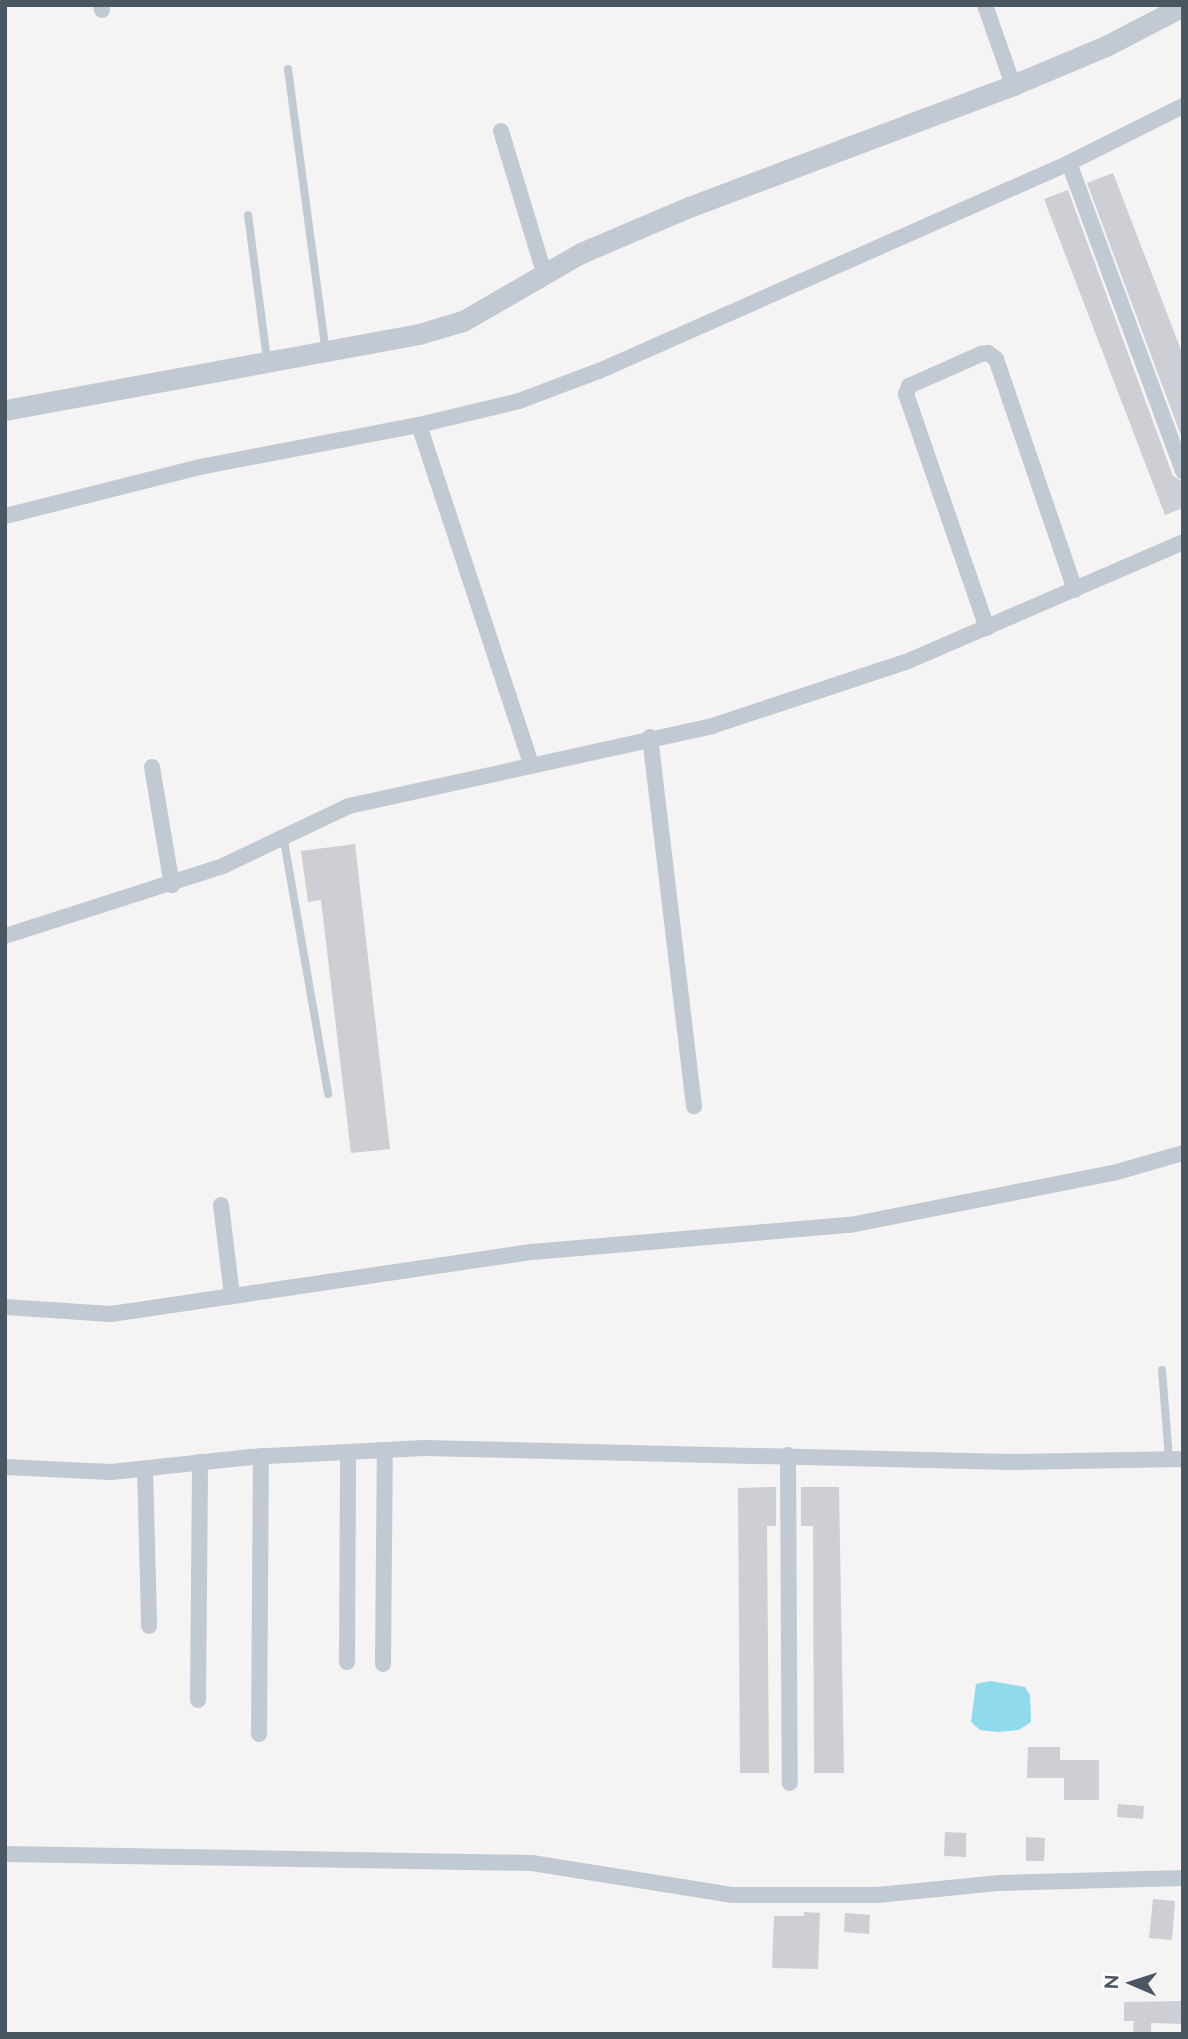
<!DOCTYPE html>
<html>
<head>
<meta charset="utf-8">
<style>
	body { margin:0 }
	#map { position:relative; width:1188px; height:2039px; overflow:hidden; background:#f5f3f3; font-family:Raleway,sans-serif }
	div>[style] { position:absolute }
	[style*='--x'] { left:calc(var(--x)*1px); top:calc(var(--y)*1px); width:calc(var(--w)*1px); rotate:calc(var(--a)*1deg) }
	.water>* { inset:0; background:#90daee }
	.building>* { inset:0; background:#cdcfd5 }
	.service>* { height:8px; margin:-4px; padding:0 4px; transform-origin:4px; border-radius:4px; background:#c1cad2 }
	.minor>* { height:16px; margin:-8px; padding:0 8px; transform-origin:8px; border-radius:8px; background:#c1cad2 }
	.tertiary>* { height:21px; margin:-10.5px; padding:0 10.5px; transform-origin:10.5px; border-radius:10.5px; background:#c1cad2 }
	span { translate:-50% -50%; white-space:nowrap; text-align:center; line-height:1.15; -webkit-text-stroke:7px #fff; paint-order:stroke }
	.frame { position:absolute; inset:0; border:7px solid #4a5661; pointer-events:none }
	.north { position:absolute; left:1097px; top:1948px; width:70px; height:70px; -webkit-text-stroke:5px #fff; paint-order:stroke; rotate:273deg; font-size:19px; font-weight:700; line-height:28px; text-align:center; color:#4a5661 }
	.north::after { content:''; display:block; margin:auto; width:24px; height:32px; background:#4a5661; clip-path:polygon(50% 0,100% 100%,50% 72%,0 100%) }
</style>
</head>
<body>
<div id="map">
	<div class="water">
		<i style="clip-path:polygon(991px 1681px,1025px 1687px,1030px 1695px,1031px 1722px,1019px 1730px,998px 1732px,980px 1730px,971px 1722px,976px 1684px)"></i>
	</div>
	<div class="building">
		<i style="clip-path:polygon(1113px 173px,1183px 355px,1183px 441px,1087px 183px)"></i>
		<i style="clip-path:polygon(1068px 190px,1173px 476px,1183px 482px,1183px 508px,1165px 515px,1044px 199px)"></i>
		<i style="clip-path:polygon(355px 844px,390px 1149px,351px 1153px,321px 900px,308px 902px,301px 851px)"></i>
		<i style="clip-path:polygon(776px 1487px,776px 1526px,767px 1526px,769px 1773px,740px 1773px,738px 1488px)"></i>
		<i style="clip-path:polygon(801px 1487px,839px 1487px,844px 1773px,814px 1773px,813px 1526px,801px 1526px)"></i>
		<i style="clip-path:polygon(1028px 1747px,1060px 1747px,1060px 1760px,1099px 1760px,1099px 1800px,1064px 1800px,1064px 1778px,1027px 1778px)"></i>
		<i style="clip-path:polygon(1118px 1804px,1144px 1806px,1143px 1819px,1117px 1817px)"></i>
		<i style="clip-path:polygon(945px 1832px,966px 1833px,966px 1857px,944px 1856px)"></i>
		<i style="clip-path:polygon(1026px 1837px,1045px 1838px,1044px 1861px,1026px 1861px)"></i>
		<i style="clip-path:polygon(1153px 1899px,1175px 1901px,1172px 1940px,1149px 1938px)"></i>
		<i style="clip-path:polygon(804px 1912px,820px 1913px,818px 1969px,772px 1968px,774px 1916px,804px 1916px)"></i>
		<i style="clip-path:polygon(845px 1913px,870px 1915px,869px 1934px,844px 1932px)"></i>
		<i style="clip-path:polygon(1183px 2001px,1183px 2024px,1151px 2023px,1151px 2034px,1133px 2034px,1134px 2021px,1124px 2021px,1124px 2002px)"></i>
	</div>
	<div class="service">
		<i style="--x:288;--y:69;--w:281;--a:82.4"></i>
		<i style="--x:248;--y:215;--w:146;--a:82.5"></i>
		<i style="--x:283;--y:835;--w:263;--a:80.1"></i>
		<i style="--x:1162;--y:1370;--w:89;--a:85.5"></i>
	</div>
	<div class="minor">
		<i style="--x:101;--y:5;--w:5;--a:79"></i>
		<i style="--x:985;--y:5;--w:85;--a:70.7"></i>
		<i style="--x:501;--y:131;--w:152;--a:73.1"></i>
		<i style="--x:1069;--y:163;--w:329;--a:69.7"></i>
		<i style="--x:419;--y:425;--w:359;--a:71.7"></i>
		<i style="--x:5;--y:516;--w:201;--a:-14.1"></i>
		<i style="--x:200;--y:467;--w:223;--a:-10.9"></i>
		<i style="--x:419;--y:425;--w:103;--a:-13.5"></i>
		<i style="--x:519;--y:401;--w:85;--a:-20.6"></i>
		<i style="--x:599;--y:371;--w:514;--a:-23.87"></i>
		<i style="--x:1069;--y:163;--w:127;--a:-26.6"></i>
		<i style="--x:987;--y:628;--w:248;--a:-109.1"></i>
		<i style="--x:906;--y:394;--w:9;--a:-69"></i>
		<i style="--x:909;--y:386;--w:79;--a:-24"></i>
		<i style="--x:981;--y:354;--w:7;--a:-8"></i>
		<i style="--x:988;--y:353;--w:10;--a:37"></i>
		<i style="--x:996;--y:359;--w:244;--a:71.1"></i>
		<i style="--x:650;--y:737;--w:372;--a:83.2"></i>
		<i style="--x:152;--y:767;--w:120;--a:80.4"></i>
		<i style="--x:5;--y:936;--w:229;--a:-17.8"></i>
		<i style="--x:223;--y:866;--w:140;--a:-25.5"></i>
		<i style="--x:349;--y:806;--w:372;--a:-12.4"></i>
		<i style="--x:712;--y:726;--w:204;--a:-18.3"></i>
		<i style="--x:906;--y:662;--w:302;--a:-23.4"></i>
		<i style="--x:221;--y:1205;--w:92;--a:83.1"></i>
		<i style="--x:5;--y:1307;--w:106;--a:3.8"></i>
		<i style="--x:111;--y:1314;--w:426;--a:-8.4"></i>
		<i style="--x:532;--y:1252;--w:319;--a:-4.9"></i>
		<i style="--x:850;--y:1225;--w:272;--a:-11.2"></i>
		<i style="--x:1117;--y:1172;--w:69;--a:-16.1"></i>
		<i style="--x:788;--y:1455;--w:328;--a:89.7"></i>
		<i style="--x:5;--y:1467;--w:106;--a:2.7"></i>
		<i style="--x:111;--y:1472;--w:141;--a:-6.1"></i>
		<i style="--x:251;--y:1457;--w:173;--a:-3"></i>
		<i style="--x:424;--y:1448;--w:586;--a:1.37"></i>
		<i style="--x:1010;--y:1462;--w:173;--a:-1"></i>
		<i style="--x:145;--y:1468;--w:158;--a:88.5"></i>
		<i style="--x:347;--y:1662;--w:210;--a:-89.7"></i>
		<i style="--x:383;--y:1664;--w:214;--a:-89.5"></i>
		<i style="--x:198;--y:1700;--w:238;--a:-89.5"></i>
		<i style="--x:259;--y:1734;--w:278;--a:-89.6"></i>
		<i style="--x:5;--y:1854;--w:527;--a:0.98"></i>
		<i style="--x:532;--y:1863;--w:202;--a:9.1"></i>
		<i style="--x:731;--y:1895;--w:146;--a:0"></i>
		<i style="--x:877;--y:1895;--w:124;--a:-5.6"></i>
		<i style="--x:1000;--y:1883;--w:183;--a:-1.6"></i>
	</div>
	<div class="tertiary">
		<i style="--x:5;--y:410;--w:421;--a:-10.4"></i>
		<i style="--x:419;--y:334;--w:46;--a:-16.5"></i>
		<i style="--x:463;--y:321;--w:136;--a:-30"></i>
		<i style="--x:581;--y:253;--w:117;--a:-23.1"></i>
		<i style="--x:689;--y:207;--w:346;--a:-20.6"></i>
		<i style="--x:1013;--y:85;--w:101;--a:-22.8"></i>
		<i style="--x:1106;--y:46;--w:87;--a:-27.5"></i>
	</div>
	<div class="frame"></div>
	<div class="north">N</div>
</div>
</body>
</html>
